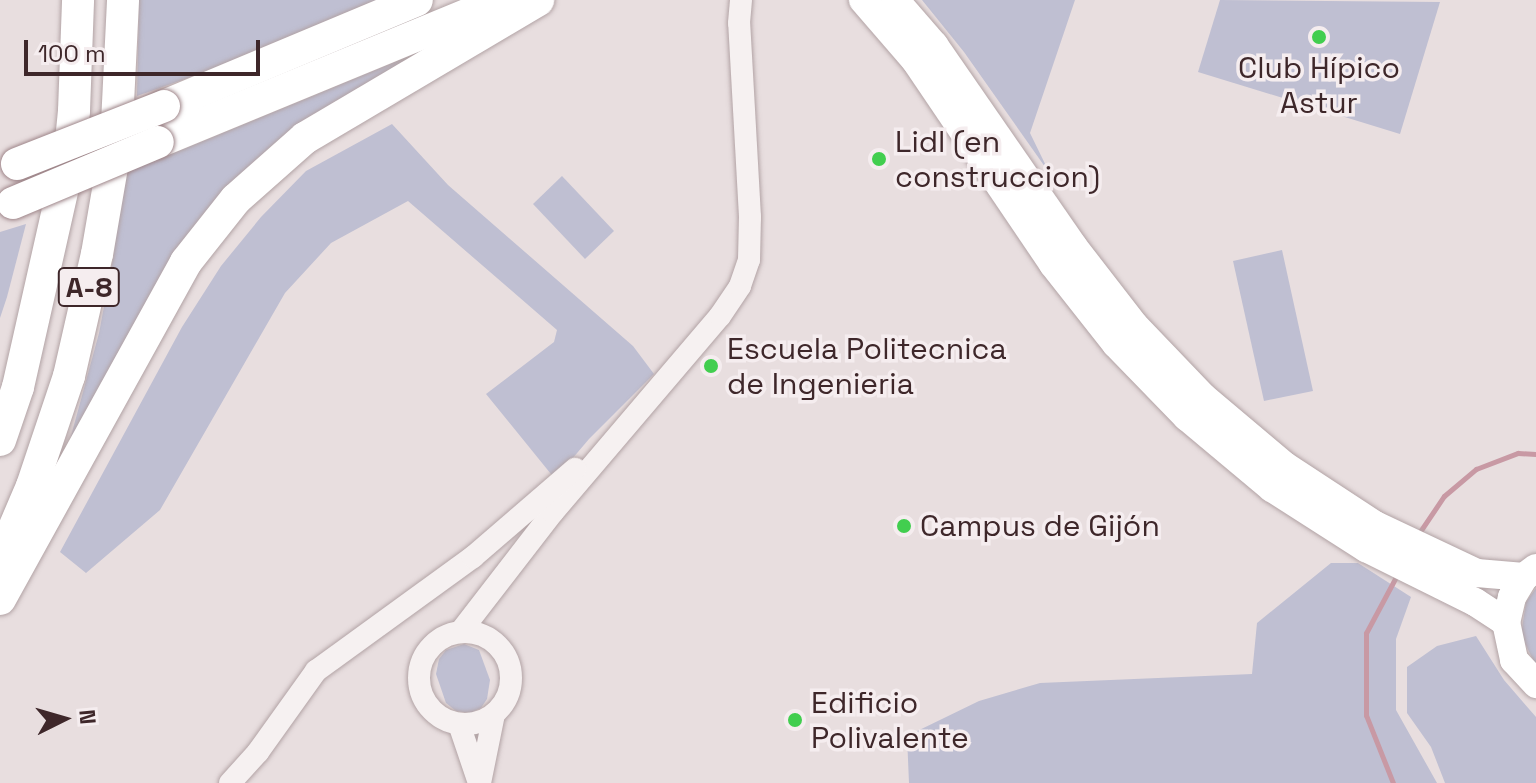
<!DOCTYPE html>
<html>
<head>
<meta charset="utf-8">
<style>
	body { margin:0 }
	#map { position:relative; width:1536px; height:783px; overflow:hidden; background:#e8dedf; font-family:"Space Grotesk",sans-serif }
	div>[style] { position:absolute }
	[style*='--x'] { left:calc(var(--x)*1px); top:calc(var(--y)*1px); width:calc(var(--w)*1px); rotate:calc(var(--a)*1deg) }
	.green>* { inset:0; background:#bfbfd2 }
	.stream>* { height:5px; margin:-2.5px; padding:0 2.5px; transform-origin:2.5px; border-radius:2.5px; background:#c899a4 }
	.roads { filter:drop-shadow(0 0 2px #b2a3a5) drop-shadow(0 0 2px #b2a3a5) }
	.minor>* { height:22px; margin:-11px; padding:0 11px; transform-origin:11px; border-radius:11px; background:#f6f1f1 }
	.minor>.ring { margin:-11px; padding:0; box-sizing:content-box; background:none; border:22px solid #f6f1f1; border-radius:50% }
	.major>* { height:28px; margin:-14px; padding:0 14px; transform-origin:14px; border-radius:14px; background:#fff }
	.highway>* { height:32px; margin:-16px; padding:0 16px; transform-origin:16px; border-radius:16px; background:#fff }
	.bridges { filter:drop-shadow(0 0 2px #9e8589) drop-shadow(0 0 2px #9e8589) }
	.highway-bridge>* { height:32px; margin:-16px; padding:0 16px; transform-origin:16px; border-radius:16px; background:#fff }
	.dots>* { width:22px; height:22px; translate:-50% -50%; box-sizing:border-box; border:4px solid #f5edef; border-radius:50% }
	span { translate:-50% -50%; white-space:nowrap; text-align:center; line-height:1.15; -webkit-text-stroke:7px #f5edef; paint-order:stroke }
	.shield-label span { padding:2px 6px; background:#f5edef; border:2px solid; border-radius:6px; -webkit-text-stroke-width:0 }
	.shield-label { font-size:28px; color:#3e272a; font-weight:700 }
	.poi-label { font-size:30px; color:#3e272a }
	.left { translate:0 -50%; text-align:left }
	.north { position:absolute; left:24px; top:679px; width:80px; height:80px; -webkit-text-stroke:6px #f5edef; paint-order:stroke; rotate:85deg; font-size:22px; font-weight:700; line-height:32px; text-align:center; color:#3e272a }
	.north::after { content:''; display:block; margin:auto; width:28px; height:36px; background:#3e272a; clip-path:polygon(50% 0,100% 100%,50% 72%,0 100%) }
	.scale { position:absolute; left:24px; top:40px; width:236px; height:36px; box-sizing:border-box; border:4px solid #3e272a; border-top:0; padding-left:10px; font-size:24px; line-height:28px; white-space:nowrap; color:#3e272a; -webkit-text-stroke:6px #f5edef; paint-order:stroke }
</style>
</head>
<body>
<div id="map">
	<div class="green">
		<i style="clip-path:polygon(139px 0,377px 0,219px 67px,137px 96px)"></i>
		<i style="clip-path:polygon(922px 0,1075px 0,1030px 133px,1050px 174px,964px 52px)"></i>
		<i style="clip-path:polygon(1220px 0,1440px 2px,1400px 134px,1198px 72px)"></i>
		<i style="clip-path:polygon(441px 43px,214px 214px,61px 473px,99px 333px,114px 253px,123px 174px)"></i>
		<i style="clip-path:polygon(392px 124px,448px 185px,633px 346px,654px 374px,589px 439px,555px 479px,486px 394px,554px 342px,557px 330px,408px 201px,331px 243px,285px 293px,160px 510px,86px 573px,60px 552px,182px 327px,221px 266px,261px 217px,306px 171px)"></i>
		<i style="clip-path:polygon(562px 176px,614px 231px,585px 259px,533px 204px)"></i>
		<i style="clip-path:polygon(26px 224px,7px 297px,0 318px,0 232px)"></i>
		<i style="clip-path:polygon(1282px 250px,1313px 391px,1264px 401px,1233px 261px)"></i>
		<i style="clip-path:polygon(1331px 563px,1358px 563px,1411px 597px,1396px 639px,1396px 710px,1437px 783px,909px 783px,907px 736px,979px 701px,1040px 683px,1252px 674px,1257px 623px)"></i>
		<i style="clip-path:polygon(1536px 588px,1536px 666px,1521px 635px,1526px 602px)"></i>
		<i style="clip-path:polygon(1476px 636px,1504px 680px,1536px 717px,1536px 783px,1445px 783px,1431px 747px,1407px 713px,1407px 667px,1437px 646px)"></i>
		<i style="clip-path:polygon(464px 644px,479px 650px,490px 680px,487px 699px,481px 708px,470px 713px,456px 711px,446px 703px,436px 674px,439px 659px,446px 650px)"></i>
	</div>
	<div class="stream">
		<i style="--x:1417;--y:536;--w:48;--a:-56"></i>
		<i style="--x:1444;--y:496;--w:42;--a:-40.2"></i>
		<i style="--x:1476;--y:469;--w:45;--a:-20.9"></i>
		<i style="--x:1518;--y:453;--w:18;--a:3"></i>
		<i style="--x:1393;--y:783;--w:73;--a:-111.7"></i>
		<i style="--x:1366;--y:715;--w:82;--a:-90"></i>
		<i style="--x:1366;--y:633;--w:68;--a:-61.9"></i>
	</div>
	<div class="roads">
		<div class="minor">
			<i style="--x:461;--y:631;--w:150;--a:-52.3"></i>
			<i style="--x:553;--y:512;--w:257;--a:-49.6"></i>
			<i style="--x:720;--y:316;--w:36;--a:-56"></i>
			<i style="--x:740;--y:286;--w:28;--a:-71"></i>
			<i style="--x:749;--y:260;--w:43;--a:-88.7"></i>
			<i style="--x:750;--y:217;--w:194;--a:-93.2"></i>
			<i style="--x:739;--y:23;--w:23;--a:-85"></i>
			<i class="ring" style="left:419px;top:632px;width:70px;height:70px"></i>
			<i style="--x:459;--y:724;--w:62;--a:71.3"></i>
			<i style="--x:230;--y:783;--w:42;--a:-47.9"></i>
			<i style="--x:258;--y:752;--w:100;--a:-54.4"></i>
			<i style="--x:316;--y:671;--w:194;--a:-36"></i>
			<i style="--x:473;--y:557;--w:135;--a:-40.8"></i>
			<i style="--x:480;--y:783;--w:70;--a:-78.5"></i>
		</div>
		<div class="major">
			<i style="--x:863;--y:0;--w:79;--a:49.1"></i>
			<i style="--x:915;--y:60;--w:246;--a:55.9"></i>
			<i style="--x:1053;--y:264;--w:102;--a:51.8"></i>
			<i style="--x:1116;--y:344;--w:102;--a:45.8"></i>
			<i style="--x:1187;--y:417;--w:111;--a:39.9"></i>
			<i style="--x:1272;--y:488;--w:112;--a:32.6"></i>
			<i style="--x:1366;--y:548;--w:122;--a:26.4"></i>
			<i style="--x:1475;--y:602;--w:37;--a:33"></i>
			<i style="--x:895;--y:0;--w:60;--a:49.1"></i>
			<i style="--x:934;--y:45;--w:244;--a:55.3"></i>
			<i style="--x:1073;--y:246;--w:100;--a:52.3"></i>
			<i style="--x:1134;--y:325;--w:100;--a:46.2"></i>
			<i style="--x:1203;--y:397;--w:107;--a:40.1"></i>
			<i style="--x:1285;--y:466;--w:108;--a:33.2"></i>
			<i style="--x:1375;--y:525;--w:113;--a:25.2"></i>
			<i style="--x:1477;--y:573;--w:47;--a:4.9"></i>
			<i style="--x:1536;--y:568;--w:15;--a:143"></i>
			<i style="--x:1524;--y:577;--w:23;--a:121"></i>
			<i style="--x:1512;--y:597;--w:26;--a:103"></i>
			<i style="--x:1506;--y:622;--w:39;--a:78"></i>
			<i style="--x:1514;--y:660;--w:33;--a:47"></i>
		</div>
		<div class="highway">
			<i style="--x:164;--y:106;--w:274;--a:-22.7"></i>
			<i style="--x:158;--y:142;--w:372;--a:-22.4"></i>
			<i style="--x:0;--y:440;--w:56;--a:-71.2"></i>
			<i style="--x:18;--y:387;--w:232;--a:-77.3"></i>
			<i style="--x:69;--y:161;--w:50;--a:-84.3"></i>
			<i style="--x:74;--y:111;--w:111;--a:-87.9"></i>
			<i style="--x:3;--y:554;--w:74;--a:-66.9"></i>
			<i style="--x:32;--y:486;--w:116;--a:-71.4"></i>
			<i style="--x:69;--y:376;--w:125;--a:-77.1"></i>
			<i style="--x:97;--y:254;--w:112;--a:-80.2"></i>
			<i style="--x:116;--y:144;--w:144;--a:-87.2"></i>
			<i style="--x:0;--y:599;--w:385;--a:-61.1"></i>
			<i style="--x:186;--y:262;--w:80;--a:-51.6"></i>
			<i style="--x:236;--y:199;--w:92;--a:-41.5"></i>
			<i style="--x:305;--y:138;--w:271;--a:-30.6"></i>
		</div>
	</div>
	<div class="bridges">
		<div class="highway-bridge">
			<i style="--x:17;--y:164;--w:158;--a:-21.5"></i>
			<i style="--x:13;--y:203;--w:157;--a:-22.8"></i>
		</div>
	</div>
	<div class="dots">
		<i style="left:1319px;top:37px;background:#42ce4f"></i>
		<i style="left:879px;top:159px;background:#42ce4f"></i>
		<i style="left:711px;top:366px;background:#42ce4f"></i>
		<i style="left:904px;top:526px;background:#42ce4f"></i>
		<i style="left:795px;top:720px;background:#42ce4f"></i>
	</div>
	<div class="shield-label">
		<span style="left:89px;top:287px">A-8</span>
	</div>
	<div class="poi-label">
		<span style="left:1319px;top:85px">Club Hípico<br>Astur</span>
		<span class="left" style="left:895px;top:159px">Lidl (en<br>construccion)</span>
		<span class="left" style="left:727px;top:366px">Escuela Politecnica<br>de Ingenieria</span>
		<span class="left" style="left:920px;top:526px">Campus de Gijón</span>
		<span class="left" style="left:811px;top:720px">Edificio<br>Polivalente</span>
	</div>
	<div class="north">N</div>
	<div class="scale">100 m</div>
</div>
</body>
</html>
